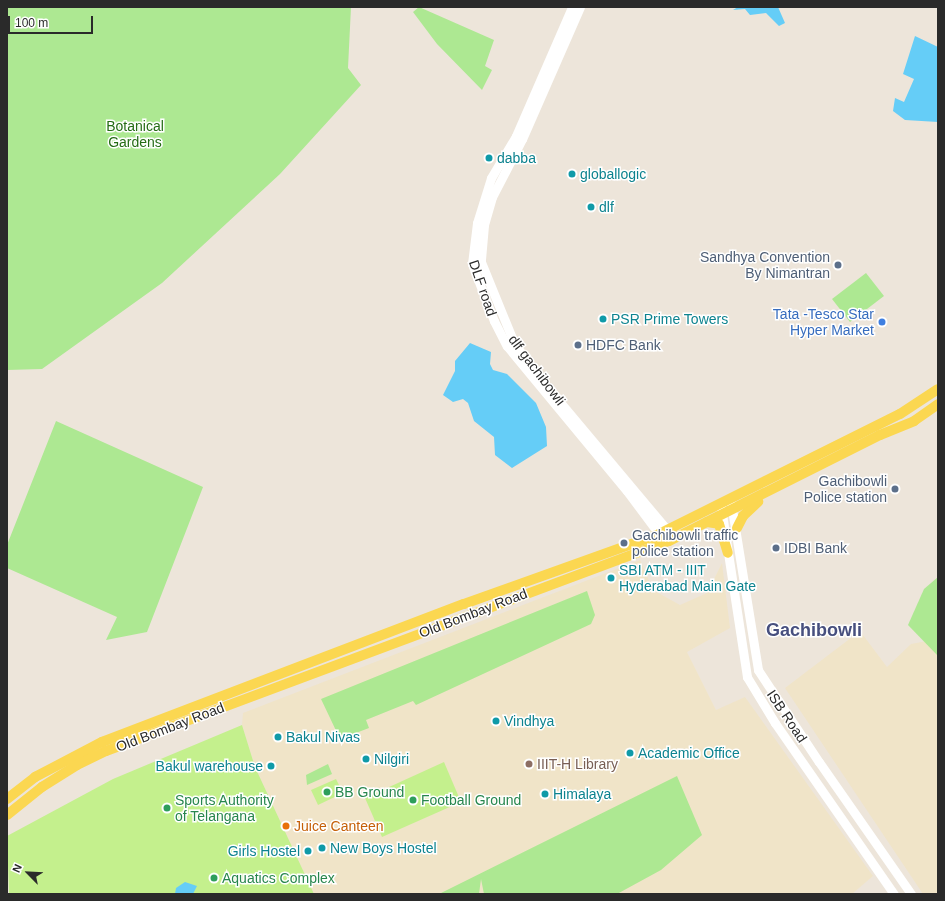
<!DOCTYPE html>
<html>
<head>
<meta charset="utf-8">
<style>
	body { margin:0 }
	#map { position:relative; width:945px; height:901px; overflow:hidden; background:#ede5da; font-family:Arial,sans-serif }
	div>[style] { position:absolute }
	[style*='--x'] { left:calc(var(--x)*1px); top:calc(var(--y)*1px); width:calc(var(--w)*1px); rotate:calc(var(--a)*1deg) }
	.education>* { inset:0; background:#f0e4c8 }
	.green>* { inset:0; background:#ade892 }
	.pitch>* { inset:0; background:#c4f08d }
	.water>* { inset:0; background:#65cdf7 }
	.secondary>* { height:9px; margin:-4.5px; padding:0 4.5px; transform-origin:4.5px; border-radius:4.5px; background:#fff }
	.primary>* { height:10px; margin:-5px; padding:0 5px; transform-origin:5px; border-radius:5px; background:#fbd751 }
	.dots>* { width:11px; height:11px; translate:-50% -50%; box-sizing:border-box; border:2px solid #fff; border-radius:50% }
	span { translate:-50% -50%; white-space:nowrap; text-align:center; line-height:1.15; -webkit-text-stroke:3px #fff; paint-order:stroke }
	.park-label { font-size:14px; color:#246c14 }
	.culture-label { font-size:14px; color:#0d838f }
	.left { translate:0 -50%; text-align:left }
	.right { translate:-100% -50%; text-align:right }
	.service-label { font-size:14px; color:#4e5e75 }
	.street-label { font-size:14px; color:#2a2a2a }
	.shop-label { font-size:14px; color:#366cbe }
	.education-label { font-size:14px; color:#785e54 }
	.leisure-label { font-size:14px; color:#27864d }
	.food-label { font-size:14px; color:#c56008 }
	.district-label { font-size:18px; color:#474f7e; font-weight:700 }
	.frame { position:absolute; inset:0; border:8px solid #2a2a2a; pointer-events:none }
	.north { position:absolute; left:8px; top:853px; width:40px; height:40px; -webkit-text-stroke:3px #fff; paint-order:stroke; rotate:294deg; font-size:11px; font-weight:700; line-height:16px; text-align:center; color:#2a2a2a }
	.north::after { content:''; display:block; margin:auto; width:14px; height:18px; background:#2a2a2a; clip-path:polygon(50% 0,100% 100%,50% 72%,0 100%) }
	.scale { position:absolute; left:8px; top:16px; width:85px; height:18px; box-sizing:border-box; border:2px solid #2a2a2a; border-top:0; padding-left:5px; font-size:12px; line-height:14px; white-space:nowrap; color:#2a2a2a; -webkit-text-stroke:3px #fff; paint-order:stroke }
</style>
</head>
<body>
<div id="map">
	<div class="education">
		<i style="clip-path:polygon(640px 560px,653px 590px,680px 605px,707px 593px,722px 563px,730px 628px,687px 652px,716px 710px,745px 697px,873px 876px,852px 894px,314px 894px,255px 767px,242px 725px,243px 713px)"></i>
		<i style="clip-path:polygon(860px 631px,887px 667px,911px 644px,938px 639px,938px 894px,923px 894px,785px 688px)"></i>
	</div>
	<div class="green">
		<i style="clip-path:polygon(7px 7px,351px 7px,348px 68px,361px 85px,280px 174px,162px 283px,42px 369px,7px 370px)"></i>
		<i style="clip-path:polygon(419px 7px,494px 40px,485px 66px,492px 70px,482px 90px,437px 44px,413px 12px)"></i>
		<i style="clip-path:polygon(866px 273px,884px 296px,850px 322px,832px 299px)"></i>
		<i style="clip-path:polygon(56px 421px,203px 487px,147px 632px,106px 640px,117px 617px,7px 568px,7px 545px)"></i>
		<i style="clip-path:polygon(938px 577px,938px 656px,908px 625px,924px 589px)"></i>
		<i style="clip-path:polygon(587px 591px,595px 615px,591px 624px,416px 705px,413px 701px,366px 720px,369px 728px,340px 739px,321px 699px)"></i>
		<i style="clip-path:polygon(328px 764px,332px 774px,307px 785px,306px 775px)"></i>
		<i style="clip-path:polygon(677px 776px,702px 835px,661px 870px,617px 894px,484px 894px,481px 879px,479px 894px,439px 894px)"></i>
	</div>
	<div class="pitch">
		<i style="clip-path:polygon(242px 725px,255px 767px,314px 894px,9px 894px,7px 836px,113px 779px)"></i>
		<i style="clip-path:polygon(444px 762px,461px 802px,382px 837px,365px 798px)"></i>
		<i style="clip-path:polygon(336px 779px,343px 793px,318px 805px,311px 790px)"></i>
	</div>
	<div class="water">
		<i style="clip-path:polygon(738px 7px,778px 7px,785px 23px,779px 26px,766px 13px,750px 15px,745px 9px,733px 10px)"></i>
		<i style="clip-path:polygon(915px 36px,938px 47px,938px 122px,905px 120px,893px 111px,895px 98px,904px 102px,914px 79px,903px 74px)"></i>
		<i style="clip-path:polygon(470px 343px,491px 352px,490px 364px,493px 370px,507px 374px,536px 403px,546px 427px,547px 446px,512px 468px,495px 455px,494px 437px,474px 421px,468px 403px,463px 399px,453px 402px,443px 395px,455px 371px,455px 361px)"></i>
		<i style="clip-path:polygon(185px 882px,197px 886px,193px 894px,175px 894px,176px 888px)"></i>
	</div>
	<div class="secondary">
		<i style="--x:572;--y:7;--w:141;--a:113.5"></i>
		<i style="--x:516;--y:136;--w:49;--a:120.8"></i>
		<i style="--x:491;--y:178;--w:47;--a:107.3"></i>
		<i style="--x:477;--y:223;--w:41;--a:97"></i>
		<i style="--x:472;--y:264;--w:61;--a:68.9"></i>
		<i style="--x:494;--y:321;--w:28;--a:63"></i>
		<i style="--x:507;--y:346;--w:188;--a:50.4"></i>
		<i style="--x:627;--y:491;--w:54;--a:53.3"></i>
		<i style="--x:580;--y:7;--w:144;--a:113.7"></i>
		<i style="--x:522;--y:139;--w:65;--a:117.3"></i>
		<i style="--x:492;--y:197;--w:29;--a:106"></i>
		<i style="--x:484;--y:225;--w:37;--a:95"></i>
		<i style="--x:481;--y:262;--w:87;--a:67.8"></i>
		<i style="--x:514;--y:343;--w:41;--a:54"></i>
		<i style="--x:538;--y:376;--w:201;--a:50"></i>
		<i style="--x:731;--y:503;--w:169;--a:80.8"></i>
		<i style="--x:758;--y:670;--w:110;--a:56.5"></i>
		<i style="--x:819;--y:762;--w:161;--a:55.1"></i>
		<i style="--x:721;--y:507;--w:172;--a:81.3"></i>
		<i style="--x:747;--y:677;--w:54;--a:58.7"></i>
		<i style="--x:775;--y:723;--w:208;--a:55.2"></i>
	</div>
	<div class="primary">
		<i style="--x:707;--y:522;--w:12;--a:9"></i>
		<i style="--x:719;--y:524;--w:30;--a:73"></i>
		<i style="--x:737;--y:528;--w:13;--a:-63"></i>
		<i style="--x:743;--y:516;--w:21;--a:-43"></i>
		<i style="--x:7;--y:799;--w:36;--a:-38"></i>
		<i style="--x:35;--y:777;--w:76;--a:-27.6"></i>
		<i style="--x:102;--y:742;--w:387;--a:-20.9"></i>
		<i style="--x:464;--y:604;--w:207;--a:-19.7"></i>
		<i style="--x:659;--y:534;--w:269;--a:-26.5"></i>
		<i style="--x:900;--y:414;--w:45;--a:-33.3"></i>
		<i style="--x:7;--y:815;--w:45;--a:-38.7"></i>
		<i style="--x:42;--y:787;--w:41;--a:-32.2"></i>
		<i style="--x:77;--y:765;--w:32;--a:-26"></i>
		<i style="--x:106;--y:751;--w:601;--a:-20.46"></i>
		<i style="--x:669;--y:541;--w:236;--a:-26.7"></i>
		<i style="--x:880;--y:435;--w:37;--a:-22"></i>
		<i style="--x:914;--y:421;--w:29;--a:-35"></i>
	</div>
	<div class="dots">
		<i style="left:489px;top:158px;background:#0f9aa8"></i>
		<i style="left:572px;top:174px;background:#0f9aa8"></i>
		<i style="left:591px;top:207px;background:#0f9aa8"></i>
		<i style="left:838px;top:265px;background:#5c6f8a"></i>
		<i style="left:603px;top:319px;background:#0f9aa8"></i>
		<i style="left:882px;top:322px;background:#3f7fe0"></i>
		<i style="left:578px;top:345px;background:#5c6f8a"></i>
		<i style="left:895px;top:489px;background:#5c6f8a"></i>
		<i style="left:624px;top:543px;background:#5c6f8a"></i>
		<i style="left:776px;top:548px;background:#5c6f8a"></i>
		<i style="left:611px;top:578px;background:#0f9aa8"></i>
		<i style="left:496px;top:721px;background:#0f9aa8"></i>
		<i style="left:278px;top:737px;background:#0f9aa8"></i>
		<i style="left:630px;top:753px;background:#0f9aa8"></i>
		<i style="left:366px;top:759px;background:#0f9aa8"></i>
		<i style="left:529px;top:764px;background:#8d6e63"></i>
		<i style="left:271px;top:766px;background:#0f9aa8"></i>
		<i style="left:327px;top:792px;background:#2e9e5b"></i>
		<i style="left:545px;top:794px;background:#0f9aa8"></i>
		<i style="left:413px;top:800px;background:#2e9e5b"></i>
		<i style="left:167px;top:808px;background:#2e9e5b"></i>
		<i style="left:286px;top:826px;background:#e8710a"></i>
		<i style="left:322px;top:848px;background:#0f9aa8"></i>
		<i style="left:308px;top:851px;background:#0f9aa8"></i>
		<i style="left:214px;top:878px;background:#2e9e5b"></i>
	</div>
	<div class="park-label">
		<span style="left:135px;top:134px">Botanical<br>Gardens</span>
	</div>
	<div class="culture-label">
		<span class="left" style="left:497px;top:158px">dabba</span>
		<span class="left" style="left:580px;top:174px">globallogic</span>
		<span class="left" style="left:599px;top:207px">dlf</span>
		<span class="left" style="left:611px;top:319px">PSR Prime Towers</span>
		<span class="left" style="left:619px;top:578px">SBI ATM - IIIT<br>Hyderabad Main Gate</span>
		<span class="left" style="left:504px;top:721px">Vindhya</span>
		<span class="left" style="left:286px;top:737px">Bakul Nivas</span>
		<span class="left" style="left:638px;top:753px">Academic Office</span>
		<span class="left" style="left:374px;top:759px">Nilgiri</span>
		<span class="right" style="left:263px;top:766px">Bakul warehouse</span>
		<span class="left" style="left:553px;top:794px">Himalaya</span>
		<span class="left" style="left:330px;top:848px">New Boys Hostel</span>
		<span class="right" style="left:300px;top:851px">Girls Hostel</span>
	</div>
	<div class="service-label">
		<span class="right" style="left:830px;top:265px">Sandhya Convention<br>By Nimantran</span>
		<span class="left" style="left:586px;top:345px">HDFC Bank</span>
		<span class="right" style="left:887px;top:489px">Gachibowli<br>Police station</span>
		<span class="left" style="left:632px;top:543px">Gachibowli traffic<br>police station</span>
		<span class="left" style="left:784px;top:548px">IDBI Bank</span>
	</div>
	<div class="street-label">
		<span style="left:483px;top:288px;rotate:71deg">DLF road</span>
		<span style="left:537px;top:370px;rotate:53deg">dlf gachibowli</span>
		<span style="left:473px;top:613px;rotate:-21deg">Old Bombay Road</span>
		<span style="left:787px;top:716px;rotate:56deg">ISB Road</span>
		<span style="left:170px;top:727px;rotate:-21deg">Old Bombay Road</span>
	</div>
	<div class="shop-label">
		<span class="right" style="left:874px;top:322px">Tata -Tesco Star<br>Hyper Market</span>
	</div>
	<div class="education-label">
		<span class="left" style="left:537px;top:764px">IIIT-H Library</span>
	</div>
	<div class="leisure-label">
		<span class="left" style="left:335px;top:792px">BB Ground</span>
		<span class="left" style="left:175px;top:808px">Sports Authority<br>of Telangana</span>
		<span class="left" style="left:421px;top:800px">Football Ground</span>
		<span class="left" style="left:222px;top:878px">Aquatics Complex</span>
	</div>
	<div class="food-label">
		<span class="left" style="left:294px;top:826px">Juice Canteen</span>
	</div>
	<div class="district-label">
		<span style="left:814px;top:630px">Gachibowli</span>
	</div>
	<div class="frame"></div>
	<div class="north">N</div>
	<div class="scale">100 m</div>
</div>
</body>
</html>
